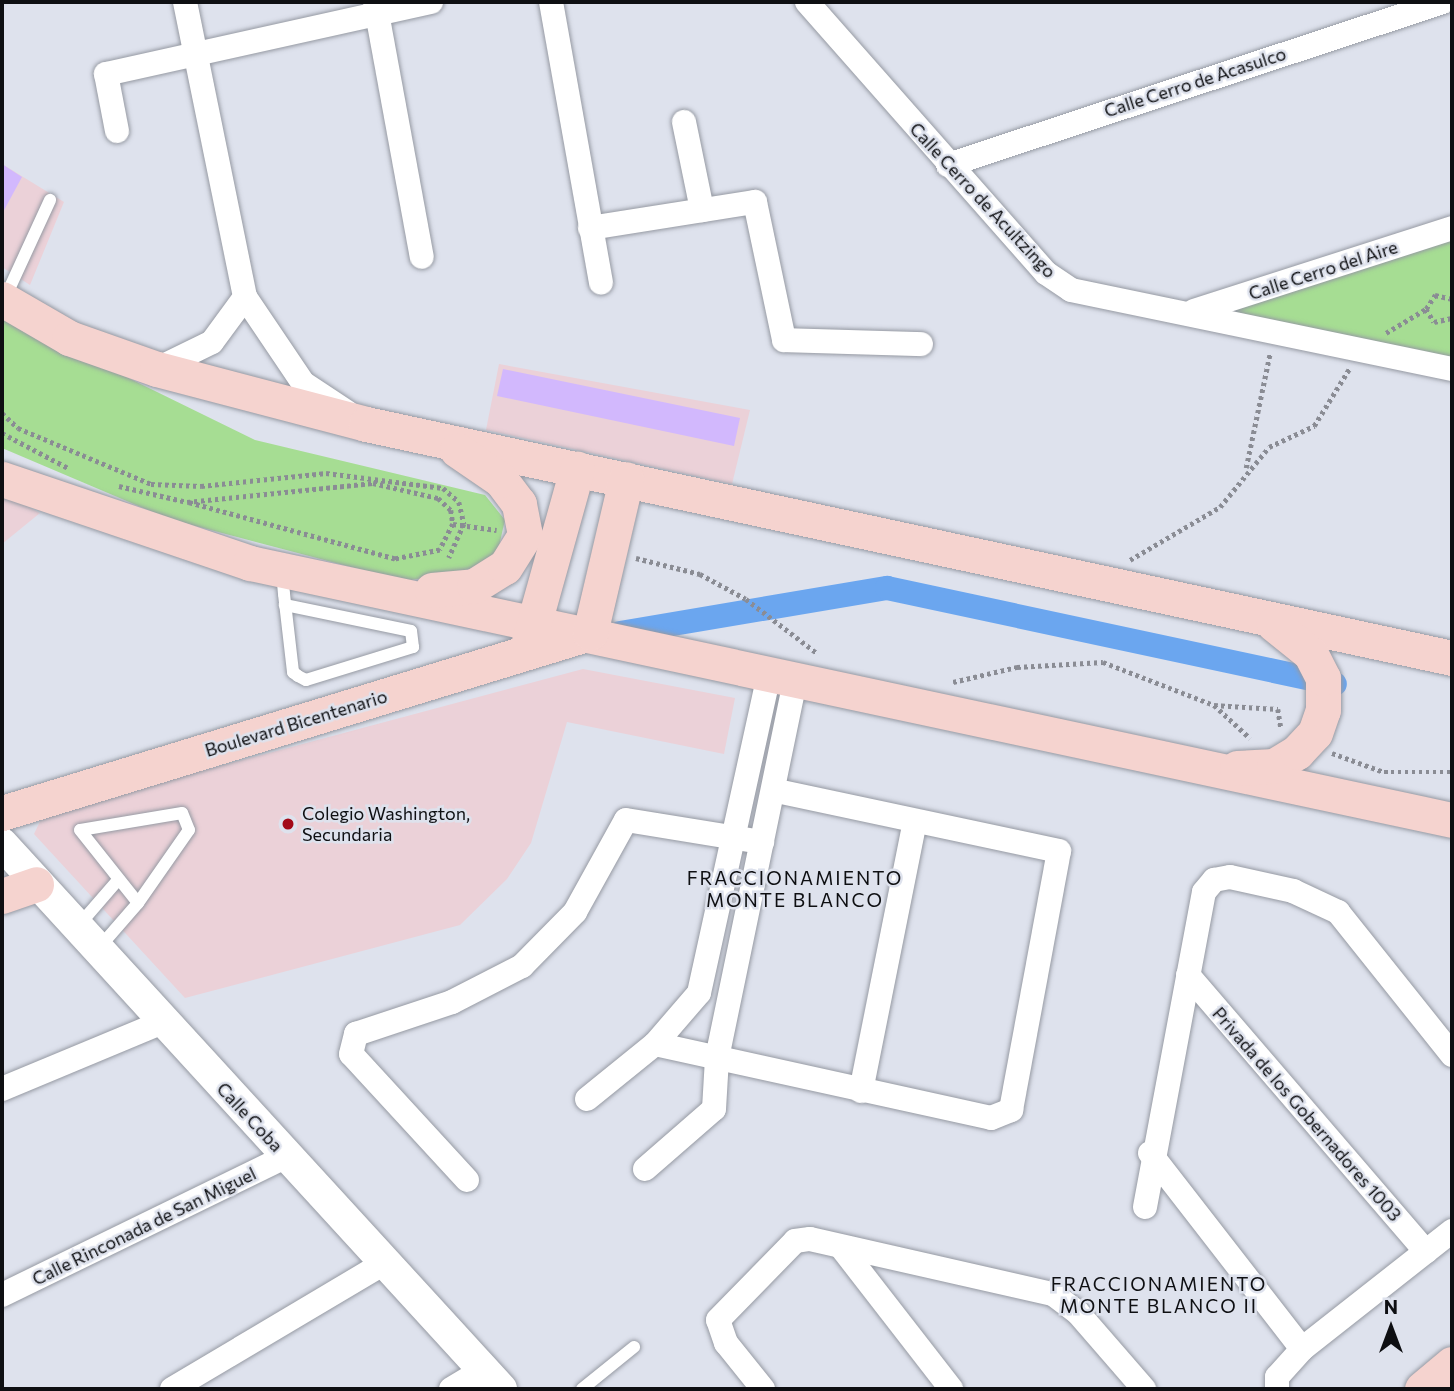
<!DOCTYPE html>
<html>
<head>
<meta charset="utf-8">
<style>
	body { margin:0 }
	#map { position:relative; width:1454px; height:1391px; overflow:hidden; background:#dee2ed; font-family:Commissioner,sans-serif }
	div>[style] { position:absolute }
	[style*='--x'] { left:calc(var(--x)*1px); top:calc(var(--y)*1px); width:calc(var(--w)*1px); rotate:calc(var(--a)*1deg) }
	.commercial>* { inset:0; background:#ebd1d8 }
	.green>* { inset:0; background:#a6dd93 }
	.canal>* { height:24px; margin:-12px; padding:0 12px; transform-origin:12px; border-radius:12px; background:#6ba6ef }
	.building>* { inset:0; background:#d2b8fd }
	.path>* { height:4.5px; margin-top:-2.25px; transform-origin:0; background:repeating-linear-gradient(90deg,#8a8c94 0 3.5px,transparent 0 7px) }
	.roads { filter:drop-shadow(0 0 2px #969aa3) drop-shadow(0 0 2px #969aa3) }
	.service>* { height:12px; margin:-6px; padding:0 6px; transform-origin:6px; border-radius:6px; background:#fff }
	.minor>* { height:24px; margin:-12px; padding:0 12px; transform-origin:12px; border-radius:12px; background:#fff }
	.tertiary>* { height:32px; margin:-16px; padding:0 16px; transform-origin:16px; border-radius:16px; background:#fff }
	.secondary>* { height:35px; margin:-17.5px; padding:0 17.5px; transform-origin:17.5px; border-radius:17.5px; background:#f5d3cf }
	.dots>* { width:19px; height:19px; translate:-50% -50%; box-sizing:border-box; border:4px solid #dee2ed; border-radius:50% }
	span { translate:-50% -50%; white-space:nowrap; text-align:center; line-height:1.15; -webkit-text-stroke:5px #dee2ed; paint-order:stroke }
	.street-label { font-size:18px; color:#0e0f12 }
	.poi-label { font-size:18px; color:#0e0f12 }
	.left { translate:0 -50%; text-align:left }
	.neighbourhood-label { font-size:19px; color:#0e0f12; letter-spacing:2px }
	.frame { position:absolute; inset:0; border:4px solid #0e0f12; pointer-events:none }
	.north { position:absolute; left:1356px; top:1293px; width:70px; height:70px; -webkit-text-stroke:5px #dee2ed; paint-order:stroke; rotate:0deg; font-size:19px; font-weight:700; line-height:28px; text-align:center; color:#0e0f12 }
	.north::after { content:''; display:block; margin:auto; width:24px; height:32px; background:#0e0f12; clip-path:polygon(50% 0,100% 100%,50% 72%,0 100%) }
</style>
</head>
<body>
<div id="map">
	<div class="commercial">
		<i style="clip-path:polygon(2px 164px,64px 202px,30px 285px,2px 267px)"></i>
		<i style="clip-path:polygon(499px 364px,750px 410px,732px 484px,486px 430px)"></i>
		<i style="clip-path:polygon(2px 493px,40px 513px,2px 544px)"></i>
		<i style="clip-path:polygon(583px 669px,735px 698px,724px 754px,567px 722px,531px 843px,507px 879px,460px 925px,185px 998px,34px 834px,44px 813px)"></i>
	</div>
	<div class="green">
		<i style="clip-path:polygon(1452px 228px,1452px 369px,1194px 311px)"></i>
		<i style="clip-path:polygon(2px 316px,255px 440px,485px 495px,505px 520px,496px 559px,459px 573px,404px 581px,169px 519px,2px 448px)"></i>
	</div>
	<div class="canal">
		<i style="--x:620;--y:633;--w:271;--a:-9.6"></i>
		<i style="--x:887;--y:588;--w:458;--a:12.1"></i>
	</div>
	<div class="building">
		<i style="clip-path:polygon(2px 164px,22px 177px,2px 214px)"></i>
		<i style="clip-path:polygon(503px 369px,740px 418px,734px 446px,497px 396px)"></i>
	</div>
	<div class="path">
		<i style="--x:1426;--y:309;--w:15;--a:58"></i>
		<i style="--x:1434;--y:322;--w:18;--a:-13"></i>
		<i style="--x:1386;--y:333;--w:47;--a:-31"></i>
		<i style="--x:1426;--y:309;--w:17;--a:-57"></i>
		<i style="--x:1435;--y:295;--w:17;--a:13"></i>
		<i style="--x:2;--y:413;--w:22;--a:43"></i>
		<i style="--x:18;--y:428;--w:144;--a:22.8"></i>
		<i style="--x:151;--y:484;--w:50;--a:2.3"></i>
		<i style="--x:201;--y:486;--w:126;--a:-5.9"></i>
		<i style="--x:326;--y:473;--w:118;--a:7.3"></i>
		<i style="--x:443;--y:488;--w:21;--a:41"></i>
		<i style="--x:459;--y:502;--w:23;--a:77"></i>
		<i style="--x:464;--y:524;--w:37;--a:114"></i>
		<i style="--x:2;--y:433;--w:75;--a:27.9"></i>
		<i style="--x:1246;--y:468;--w:117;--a:-78.2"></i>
		<i style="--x:119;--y:486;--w:70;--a:13.2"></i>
		<i style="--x:187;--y:502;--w:187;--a:-5.8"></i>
		<i style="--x:373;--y:483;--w:67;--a:13"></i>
		<i style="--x:438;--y:498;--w:18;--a:43"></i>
		<i style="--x:451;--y:510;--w:14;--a:82"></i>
		<i style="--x:453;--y:524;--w:29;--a:117"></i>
		<i style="--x:440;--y:550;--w:46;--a:168.7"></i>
		<i style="--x:395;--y:559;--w:216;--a:-164.7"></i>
		<i style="--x:453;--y:524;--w:44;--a:7.8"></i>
		<i style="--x:636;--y:558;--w:66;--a:14"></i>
		<i style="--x:700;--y:574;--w:52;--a:28.5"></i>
		<i style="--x:746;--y:599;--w:89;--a:37.3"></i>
		<i style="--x:1130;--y:560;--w:104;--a:-30.5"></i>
		<i style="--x:1220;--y:507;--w:77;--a:-50.8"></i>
		<i style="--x:1269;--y:447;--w:50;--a:-25"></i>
		<i style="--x:1314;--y:426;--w:67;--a:-58.4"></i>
		<i style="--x:953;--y:682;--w:66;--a:-13.2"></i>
		<i style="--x:1017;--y:667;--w:86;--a:-3.3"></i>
		<i style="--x:1103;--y:662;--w:119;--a:21.2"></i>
		<i style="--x:1214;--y:705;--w:64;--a:3.6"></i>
		<i style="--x:1278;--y:709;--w:18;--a:81"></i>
		<i style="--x:1214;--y:705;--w:49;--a:42.5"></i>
		<i style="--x:1332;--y:753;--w:55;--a:20.1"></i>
		<i style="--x:1384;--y:772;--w:68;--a:0"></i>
	</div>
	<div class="roads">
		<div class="service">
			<i style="--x:5;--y:298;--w:108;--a:-65.3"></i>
			<i style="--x:282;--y:571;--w:23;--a:85"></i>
			<i style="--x:284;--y:594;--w:79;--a:83.4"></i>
			<i style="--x:293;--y:672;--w:6;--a:39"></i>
			<i style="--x:298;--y:676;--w:9;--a:27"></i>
			<i style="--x:306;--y:680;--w:112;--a:-17.1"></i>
			<i style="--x:413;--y:647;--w:16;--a:-97"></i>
			<i style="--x:411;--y:631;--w:129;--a:-168.3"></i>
			<i style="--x:79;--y:925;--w:60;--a:-49.1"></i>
			<i style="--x:98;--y:949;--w:61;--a:-49"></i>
			<i style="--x:138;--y:903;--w:89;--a:-55.1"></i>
			<i style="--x:189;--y:830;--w:18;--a:-112"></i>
			<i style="--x:182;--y:813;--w:103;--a:170.5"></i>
			<i style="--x:80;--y:830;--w:93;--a:51.5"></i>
			<i style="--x:582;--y:1389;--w:67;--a:-38.9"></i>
		</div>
		<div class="minor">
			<i style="--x:185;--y:2;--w:301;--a:78.5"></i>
			<i style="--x:245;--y:297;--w:104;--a:56"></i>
			<i style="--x:303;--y:383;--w:53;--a:33.4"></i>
			<i style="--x:375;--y:2;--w:259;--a:79.6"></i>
			<i style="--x:551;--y:2;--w:285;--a:79.9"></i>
			<i style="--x:807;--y:2;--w:361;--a:48.6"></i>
			<i style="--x:1046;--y:273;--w:30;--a:34"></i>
			<i style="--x:1071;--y:290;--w:389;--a:11.7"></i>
			<i style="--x:684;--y:122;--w:90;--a:78.4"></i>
			<i style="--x:117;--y:131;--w:58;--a:-100.9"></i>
			<i style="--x:106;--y:74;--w:333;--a:-12.5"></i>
			<i style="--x:948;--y:165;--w:521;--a:-18.23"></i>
			<i style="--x:590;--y:228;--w:167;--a:-9"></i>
			<i style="--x:755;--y:202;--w:141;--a:78.1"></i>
			<i style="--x:784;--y:340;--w:137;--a:1.7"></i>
			<i style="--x:1194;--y:311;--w:271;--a:-17.8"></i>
			<i style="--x:157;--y:369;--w:61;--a:-26.1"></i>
			<i style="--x:212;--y:342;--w:56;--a:-53.7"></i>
			<i style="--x:1188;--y:975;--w:365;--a:49.3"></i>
			<i style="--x:655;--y:1044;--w:344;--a:12.4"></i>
			<i style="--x:991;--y:1118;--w:22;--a:-22"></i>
			<i style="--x:1011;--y:1110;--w:263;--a:-79.5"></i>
			<i style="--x:1059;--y:851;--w:292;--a:-168"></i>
			<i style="--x:2;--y:1089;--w:174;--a:-22.6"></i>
			<i style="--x:861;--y:1091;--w:275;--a:-78.7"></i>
			<i style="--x:587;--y:1099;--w:87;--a:-39"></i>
			<i style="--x:655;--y:1044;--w:67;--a:-49.2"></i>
			<i style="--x:699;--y:993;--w:322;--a:-77.6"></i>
			<i style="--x:1150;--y:1153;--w:248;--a:52.2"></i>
			<i style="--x:645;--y:1169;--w:91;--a:-41"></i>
			<i style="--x:714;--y:1109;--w:51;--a:-86.6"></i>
			<i style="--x:717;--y:1058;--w:383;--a:-78.3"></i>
			<i style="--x:467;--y:1180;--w:171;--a:-132.6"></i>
			<i style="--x:351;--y:1054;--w:21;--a:-76"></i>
			<i style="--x:356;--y:1034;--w:101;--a:-18.4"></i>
			<i style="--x:452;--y:1002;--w:79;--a:-27.2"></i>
			<i style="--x:522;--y:966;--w:76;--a:-45.5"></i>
			<i style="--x:575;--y:912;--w:105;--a:-61"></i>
			<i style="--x:626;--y:820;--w:138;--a:9.2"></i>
			<i style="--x:1145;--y:1207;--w:320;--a:-79.4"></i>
			<i style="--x:1204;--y:892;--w:16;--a:-50"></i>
			<i style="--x:1214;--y:880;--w:16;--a:-11"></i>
			<i style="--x:1230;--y:877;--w:65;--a:12.5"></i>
			<i style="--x:1293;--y:891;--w:50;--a:25"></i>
			<i style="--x:1338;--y:912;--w:183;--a:51.4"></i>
			<i style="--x:841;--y:1247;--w:180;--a:52.2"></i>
			<i style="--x:2;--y:1295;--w:317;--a:-26"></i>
			<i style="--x:172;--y:1389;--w:247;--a:-30.7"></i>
			<i style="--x:451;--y:1389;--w:37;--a:-31"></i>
			<i style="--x:763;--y:1389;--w:59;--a:-128.8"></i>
			<i style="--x:726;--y:1343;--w:24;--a:-109"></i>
			<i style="--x:718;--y:1320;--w:110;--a:-45.7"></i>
			<i style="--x:795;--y:1241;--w:15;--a:-8"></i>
			<i style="--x:810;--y:1239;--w:249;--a:12.8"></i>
			<i style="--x:1053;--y:1294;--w:31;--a:37"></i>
			<i style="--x:1078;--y:1313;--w:101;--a:49"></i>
			<i style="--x:1277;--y:1389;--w:12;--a:-90"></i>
			<i style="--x:1277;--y:1377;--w:38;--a:-48"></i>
			<i style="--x:1302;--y:1349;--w:191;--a:-38.2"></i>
		</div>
		<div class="tertiary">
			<i style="--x:2;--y:844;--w:739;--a:47.52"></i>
		</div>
		<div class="secondary">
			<i style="--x:2;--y:299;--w:78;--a:30.2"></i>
			<i style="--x:69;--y:338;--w:93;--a:19.4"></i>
			<i style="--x:157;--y:369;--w:216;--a:14.7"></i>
			<i style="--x:366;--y:424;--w:1111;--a:12.16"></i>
			<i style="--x:2;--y:479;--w:262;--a:18.7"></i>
			<i style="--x:250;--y:563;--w:1229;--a:12.07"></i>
			<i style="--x:432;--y:590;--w:42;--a:-5.4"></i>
			<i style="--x:474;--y:586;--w:36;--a:-32"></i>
			<i style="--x:505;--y:567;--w:38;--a:-58"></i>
			<i style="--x:525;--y:535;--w:32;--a:-101"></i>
			<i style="--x:519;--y:504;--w:30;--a:-127"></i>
			<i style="--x:501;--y:480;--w:53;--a:-145.7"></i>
			<i style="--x:529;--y:641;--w:179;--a:-74.4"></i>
			<i style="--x:1237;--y:768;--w:37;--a:-3"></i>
			<i style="--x:1274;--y:766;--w:27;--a:-31"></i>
			<i style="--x:1297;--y:752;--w:26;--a:-47"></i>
			<i style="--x:1315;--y:733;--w:24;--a:-71"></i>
			<i style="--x:1323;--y:710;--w:32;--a:-90"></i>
			<i style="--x:1323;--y:678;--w:27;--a:-117"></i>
			<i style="--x:1311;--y:654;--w:48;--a:-141"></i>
			<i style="--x:2;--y:813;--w:615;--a:-17.02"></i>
			<i style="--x:590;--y:633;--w:158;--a:-76.8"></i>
			<i style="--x:2;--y:896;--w:36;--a:-19"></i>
			<i style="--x:1422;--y:1389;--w:39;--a:-40"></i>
		</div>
	</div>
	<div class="dots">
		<i style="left:288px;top:824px;background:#a30918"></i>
	</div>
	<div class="street-label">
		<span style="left:1195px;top:82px;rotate:-18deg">Calle Cerro de Acasulco</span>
		<span style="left:983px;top:200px;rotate:47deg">Calle Cerro de Acultzingo</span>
		<span style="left:1323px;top:270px;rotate:-18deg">Calle Cerro del Aire</span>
		<span style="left:296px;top:723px;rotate:-17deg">Boulevard Bicentenario</span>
		<span style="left:1307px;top:1114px;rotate:49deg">Privada de los Gobernadores 1003</span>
		<span style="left:250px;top:1117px;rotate:47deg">Calle Coba</span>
		<span style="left:144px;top:1226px;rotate:-26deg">Calle Rinconada de San Miguel</span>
	</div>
	<div class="poi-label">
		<span class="left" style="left:302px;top:824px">Colegio Washington,<br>Secundaria</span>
	</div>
	<div class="neighbourhood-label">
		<span style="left:795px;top:889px">FRACCIONAMIENTO<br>MONTE BLANCO</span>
		<span style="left:1159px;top:1295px">FRACCIONAMIENTO<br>MONTE BLANCO II</span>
	</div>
	<div class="frame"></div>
	<div class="north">N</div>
</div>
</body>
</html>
